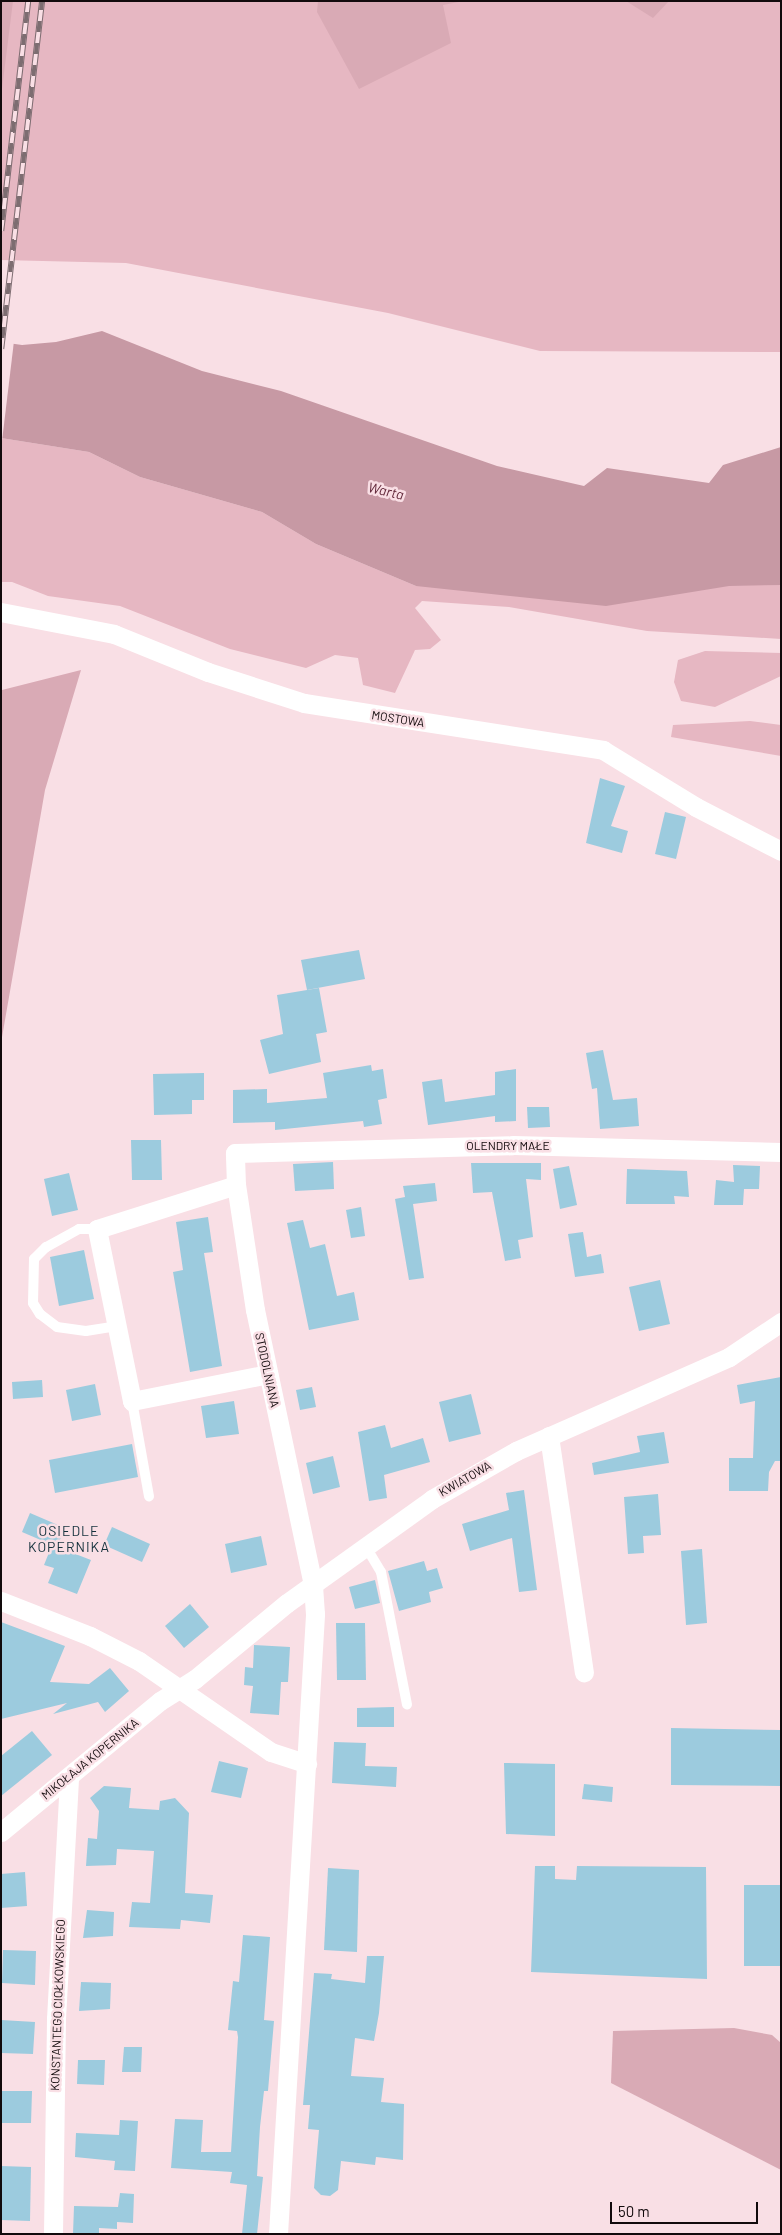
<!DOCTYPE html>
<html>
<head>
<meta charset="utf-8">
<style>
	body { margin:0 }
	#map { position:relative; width:782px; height:2235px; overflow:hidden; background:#f9dfe5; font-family:Barlow,sans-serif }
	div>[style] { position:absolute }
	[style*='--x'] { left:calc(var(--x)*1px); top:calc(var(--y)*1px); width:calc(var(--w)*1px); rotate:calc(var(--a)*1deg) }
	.green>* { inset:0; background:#e6b7c2 }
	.forest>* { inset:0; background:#d9aab5 }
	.water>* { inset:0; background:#c799a4 }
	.pier>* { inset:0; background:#f9dfe5 }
	.building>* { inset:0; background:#9ccbde }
	.lane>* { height:10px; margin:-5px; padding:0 5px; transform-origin:5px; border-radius:5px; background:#fff }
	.street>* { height:19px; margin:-9.5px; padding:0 9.5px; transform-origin:9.5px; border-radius:9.5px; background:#fff }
	.rail>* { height:5.5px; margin-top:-2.75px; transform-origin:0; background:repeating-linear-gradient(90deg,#f9dfe5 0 11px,#7d6d71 0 22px); box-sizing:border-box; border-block:1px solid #7d6d71 }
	span { translate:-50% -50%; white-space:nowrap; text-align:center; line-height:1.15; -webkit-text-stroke:5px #f9dfe5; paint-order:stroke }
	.street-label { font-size:12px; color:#120a0c }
	.water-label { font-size:14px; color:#612739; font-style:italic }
	.neighbourhood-label { font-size:14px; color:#14313c; letter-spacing:1px }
	.frame { position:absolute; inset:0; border:2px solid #120a0c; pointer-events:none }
	.scale { position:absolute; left:610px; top:2202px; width:148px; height:22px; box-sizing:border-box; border:2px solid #120a0c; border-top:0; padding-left:6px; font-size:15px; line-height:18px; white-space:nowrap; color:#120a0c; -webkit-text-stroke:4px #f9dfe5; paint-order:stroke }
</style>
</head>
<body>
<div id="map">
	<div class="green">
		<i style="clip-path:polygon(1px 1px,781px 1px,781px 352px,540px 351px,388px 313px,126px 263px,1px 260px)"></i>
		<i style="clip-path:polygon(1px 438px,89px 452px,140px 477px,262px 512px,316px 544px,416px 586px,781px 585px,781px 639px,647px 631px,509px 607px,422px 601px,415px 608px,441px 640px,430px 649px,415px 650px,395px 693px,363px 685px,358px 658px,335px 655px,306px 668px,230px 649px,120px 606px,48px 596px,12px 582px,1px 582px)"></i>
		<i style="clip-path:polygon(705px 651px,781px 653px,781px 676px,715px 707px,681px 701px,674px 682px,678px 660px)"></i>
		<i style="clip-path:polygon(750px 721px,781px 725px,781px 756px,671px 737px,673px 725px)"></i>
	</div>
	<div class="forest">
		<i style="clip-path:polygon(1px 1px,13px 1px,1px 97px)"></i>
		<i style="clip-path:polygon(318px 1px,464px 1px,443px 5px,451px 43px,359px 89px,317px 12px)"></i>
		<i style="clip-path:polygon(626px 1px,669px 1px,653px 18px)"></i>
		<i style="clip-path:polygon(81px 670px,45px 790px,1px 1043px,2px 690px)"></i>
		<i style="clip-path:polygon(734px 2028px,772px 2035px,781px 2043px,781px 2170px,611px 2083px,613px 2031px)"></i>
	</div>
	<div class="water">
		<i style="clip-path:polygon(102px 331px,202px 371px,281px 391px,497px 466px,584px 486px,607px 468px,709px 483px,723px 465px,781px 447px,781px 585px,729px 586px,606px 606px,416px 586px,316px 544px,262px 512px,140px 477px,89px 452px,1px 438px,1px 342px,22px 345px,56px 342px)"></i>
	</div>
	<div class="pier">
		<i style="clip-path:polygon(1px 339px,14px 341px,2px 441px,1px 441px)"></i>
	</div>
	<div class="building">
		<i style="clip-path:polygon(600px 778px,625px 786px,611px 826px,628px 831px,622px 853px,586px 843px)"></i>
		<i style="clip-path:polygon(665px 812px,686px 817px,676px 859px,655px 854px)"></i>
		<i style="clip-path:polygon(359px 950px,365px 979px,307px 990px,301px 960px)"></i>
		<i style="clip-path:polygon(319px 988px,327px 1032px,316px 1034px,321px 1062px,269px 1074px,260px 1040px,283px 1034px,277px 995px)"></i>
		<i style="clip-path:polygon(603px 1050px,613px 1100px,637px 1098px,639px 1126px,600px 1129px,597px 1088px,592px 1089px,586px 1053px)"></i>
		<i style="clip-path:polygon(371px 1065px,372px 1071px,383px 1069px,387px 1098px,378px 1100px,382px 1124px,364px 1127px,363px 1121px,275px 1130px,275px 1122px,233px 1123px,233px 1090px,267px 1089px,267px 1103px,327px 1098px,323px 1073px)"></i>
		<i style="clip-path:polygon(516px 1069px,516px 1121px,495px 1122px,495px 1116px,428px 1125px,422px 1082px,442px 1079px,445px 1102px,495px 1095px,495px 1072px)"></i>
		<i style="clip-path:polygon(204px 1073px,204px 1100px,192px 1100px,192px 1114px,154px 1115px,153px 1074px)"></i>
		<i style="clip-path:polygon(527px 1107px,549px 1107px,550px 1127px,528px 1128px)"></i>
		<i style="clip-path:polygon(131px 1140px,161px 1140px,162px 1180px,132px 1180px)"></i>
		<i style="clip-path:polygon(333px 1162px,334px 1189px,295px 1191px,293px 1164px)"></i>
		<i style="clip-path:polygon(471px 1163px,541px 1163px,541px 1180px,526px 1179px,533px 1237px,518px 1240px,521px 1258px,505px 1261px,492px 1192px,473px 1193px)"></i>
		<i style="clip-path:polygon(733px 1165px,760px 1166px,759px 1189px,744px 1189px,743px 1205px,714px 1205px,716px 1180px,734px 1182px)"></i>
		<i style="clip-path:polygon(569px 1166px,577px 1205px,560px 1209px,553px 1169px)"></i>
		<i style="clip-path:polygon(627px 1169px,687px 1171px,689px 1197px,674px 1196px,675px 1204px,626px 1204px)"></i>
		<i style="clip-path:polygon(69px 1173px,78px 1210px,52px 1216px,44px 1179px)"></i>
		<i style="clip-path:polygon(435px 1183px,437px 1201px,413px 1204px,424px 1278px,409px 1280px,395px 1199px,405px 1197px,403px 1186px)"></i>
		<i style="clip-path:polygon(361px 1207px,365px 1236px,351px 1238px,346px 1210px)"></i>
		<i style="clip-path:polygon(208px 1217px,213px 1252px,204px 1253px,222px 1366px,190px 1372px,173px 1272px,183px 1270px,176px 1222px)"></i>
		<i style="clip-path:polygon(303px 1220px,310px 1248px,325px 1244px,337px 1296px,354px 1292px,359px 1320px,309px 1330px,287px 1223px)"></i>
		<i style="clip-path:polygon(583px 1232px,587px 1257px,601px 1254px,604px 1273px,575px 1277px,568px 1234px)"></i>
		<i style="clip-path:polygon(84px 1250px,94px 1299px,59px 1306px,50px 1257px)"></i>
		<i style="clip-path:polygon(660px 1280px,670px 1324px,639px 1331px,629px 1287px)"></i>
		<i style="clip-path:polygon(781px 1377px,781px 1461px,775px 1461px,769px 1472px,768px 1491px,729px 1491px,729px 1458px,753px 1458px,755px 1401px,740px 1404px,737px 1385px)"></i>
		<i style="clip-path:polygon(42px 1380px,43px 1397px,13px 1399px,12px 1382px)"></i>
		<i style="clip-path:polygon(95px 1384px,101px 1415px,72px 1421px,66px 1390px)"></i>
		<i style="clip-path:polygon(312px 1387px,316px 1407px,300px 1410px,296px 1390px)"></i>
		<i style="clip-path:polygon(471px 1394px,481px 1434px,449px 1442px,439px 1402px)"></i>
		<i style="clip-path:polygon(234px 1401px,239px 1434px,206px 1438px,201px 1406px)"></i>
		<i style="clip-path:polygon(385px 1425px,391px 1448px,423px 1438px,430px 1462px,384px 1475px,387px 1498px,369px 1501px,358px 1432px)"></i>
		<i style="clip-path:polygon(664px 1432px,669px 1463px,594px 1475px,592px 1463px,640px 1452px,637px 1436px)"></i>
		<i style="clip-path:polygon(132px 1444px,138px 1477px,55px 1493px,49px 1460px)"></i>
		<i style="clip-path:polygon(333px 1456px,340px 1487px,313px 1494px,306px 1463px)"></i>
		<i style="clip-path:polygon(524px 1490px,537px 1590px,519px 1592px,512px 1538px,470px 1551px,462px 1524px,509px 1510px,506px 1493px)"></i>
		<i style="clip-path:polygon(658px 1494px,661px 1535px,643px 1536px,644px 1553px,628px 1554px,624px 1497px)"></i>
		<i style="clip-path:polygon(30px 1513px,65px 1528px,57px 1547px,22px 1532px)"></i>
		<i style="clip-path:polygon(112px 1527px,150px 1544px,142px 1562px,104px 1545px)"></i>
		<i style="clip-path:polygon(261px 1536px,267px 1565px,231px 1573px,225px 1544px)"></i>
		<i style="clip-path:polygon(52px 1545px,91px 1560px,77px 1594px,48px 1583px,54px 1568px,44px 1565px)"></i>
		<i style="clip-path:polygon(702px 1549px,707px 1623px,686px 1625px,681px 1551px)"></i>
		<i style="clip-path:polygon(424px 1561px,427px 1571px,437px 1568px,443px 1588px,429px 1592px,431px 1602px,399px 1611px,388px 1571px)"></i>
		<i style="clip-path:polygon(375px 1580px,380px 1603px,355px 1609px,349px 1587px)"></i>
		<i style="clip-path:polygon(190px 1604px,209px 1627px,184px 1648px,165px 1626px)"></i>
		<i style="clip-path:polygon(1px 1622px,65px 1646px,50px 1682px,89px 1684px,110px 1668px,129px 1691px,105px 1712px,98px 1702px,53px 1714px,67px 1703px,1px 1719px)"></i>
		<i style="clip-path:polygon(336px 1623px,365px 1623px,366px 1680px,337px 1680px)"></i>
		<i style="clip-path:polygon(254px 1645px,290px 1647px,288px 1682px,281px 1682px,279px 1715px,250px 1713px,253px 1686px,244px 1685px,245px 1667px,253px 1668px)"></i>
		<i style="clip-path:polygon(394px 1707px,394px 1727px,357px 1727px,357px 1708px)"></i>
		<i style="clip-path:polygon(671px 1728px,781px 1730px,781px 1786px,671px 1785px)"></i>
		<i style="clip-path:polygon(32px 1731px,52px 1755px,1px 1796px,1px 1756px)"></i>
		<i style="clip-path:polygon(334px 1742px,366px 1743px,365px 1766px,397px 1767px,396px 1787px,332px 1783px)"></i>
		<i style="clip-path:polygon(219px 1761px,248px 1768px,241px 1798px,211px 1792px)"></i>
		<i style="clip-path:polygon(504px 1763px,555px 1764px,555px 1836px,506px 1834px)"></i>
		<i style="clip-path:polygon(584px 1784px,613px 1787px,612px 1802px,582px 1799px)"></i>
		<i style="clip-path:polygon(104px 1786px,131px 1788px,129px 1808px,159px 1810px,160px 1801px,175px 1798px,189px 1813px,185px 1893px,213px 1895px,210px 1923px,181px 1920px,180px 1929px,129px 1927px,132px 1902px,150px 1903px,154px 1851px,117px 1849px,116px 1865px,86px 1866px,88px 1838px,97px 1839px,99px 1811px,90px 1798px)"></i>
		<i style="clip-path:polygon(535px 1866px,555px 1866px,555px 1879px,576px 1880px,577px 1866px,706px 1867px,707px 1979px,531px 1972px)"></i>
		<i style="clip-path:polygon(328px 1868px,359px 1870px,357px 1952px,324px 1950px)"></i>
		<i style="clip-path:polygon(25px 1872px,27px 1906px,1px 1908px,1px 1874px)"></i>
		<i style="clip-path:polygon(744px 1885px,781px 1885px,781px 1966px,744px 1966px)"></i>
		<i style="clip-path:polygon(87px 1910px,114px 1912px,113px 1936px,83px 1938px)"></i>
		<i style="clip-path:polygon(243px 1935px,270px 1937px,264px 2020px,274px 2021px,268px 2091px,264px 2091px,260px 2127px,257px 2176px,263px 2177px,257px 2234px,242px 2234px,247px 2185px,230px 2183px,232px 2172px,171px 2168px,175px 2119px,203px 2120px,201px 2152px,231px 2152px,238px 2037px,237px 2031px,228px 2030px,233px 1981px,239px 1982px)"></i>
		<i style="clip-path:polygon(3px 1950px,36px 1951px,35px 1985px,2px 1983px)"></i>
		<i style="clip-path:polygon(367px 1956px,384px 1956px,379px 2013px,374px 2041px,355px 2038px,351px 2076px,384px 2078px,381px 2102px,404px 2104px,403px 2160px,376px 2157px,375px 2165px,341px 2161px,338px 2190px,330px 2196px,321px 2195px,314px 2188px,319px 2130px,308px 2129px,310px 2105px,303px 2105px,314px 1973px,332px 1974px,331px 1979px,365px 1983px)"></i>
		<i style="clip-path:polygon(81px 1982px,111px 1983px,110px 2009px,79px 2011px)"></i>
		<i style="clip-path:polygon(1px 2020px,35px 2022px,33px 2054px,1px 2053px)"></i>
		<i style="clip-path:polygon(124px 2047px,142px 2047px,141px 2072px,122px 2072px)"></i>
		<i style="clip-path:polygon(78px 2060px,105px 2060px,104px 2085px,77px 2084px)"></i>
		<i style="clip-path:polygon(1px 2091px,32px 2091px,31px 2123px,1px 2123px)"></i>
		<i style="clip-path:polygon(120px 2120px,138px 2121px,135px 2171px,114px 2170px,115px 2161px,75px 2157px,76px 2133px,119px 2135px)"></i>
		<i style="clip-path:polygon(1px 2166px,31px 2167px,30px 2221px,1px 2220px)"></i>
		<i style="clip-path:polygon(120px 2193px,134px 2194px,133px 2223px,117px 2222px,117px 2229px,99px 2228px,99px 2234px,73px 2234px,74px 2206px,118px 2207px)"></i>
	</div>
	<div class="lane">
		<i style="--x:97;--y:1229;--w:18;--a:180"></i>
		<i style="--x:79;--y:1229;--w:38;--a:151"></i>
		<i style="--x:46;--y:1247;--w:17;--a:135"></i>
		<i style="--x:34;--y:1259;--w:44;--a:91.3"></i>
		<i style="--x:33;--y:1303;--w:13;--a:58"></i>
		<i style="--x:40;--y:1314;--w:21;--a:37"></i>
		<i style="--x:57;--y:1327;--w:29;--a:8"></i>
		<i style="--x:86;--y:1331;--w:31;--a:-9"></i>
		<i style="--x:132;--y:1401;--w:97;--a:79.9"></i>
		<i style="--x:366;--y:1547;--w:29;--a:59"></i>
		<i style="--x:381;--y:1572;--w:135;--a:78.9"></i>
	</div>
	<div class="street">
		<i style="--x:1;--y:612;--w:115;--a:11"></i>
		<i style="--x:114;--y:634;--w:101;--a:22"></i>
		<i style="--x:208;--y:672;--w:101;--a:17.9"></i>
		<i style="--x:304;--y:703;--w:303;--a:8.9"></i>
		<i style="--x:603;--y:750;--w:109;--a:31.5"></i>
		<i style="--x:696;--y:807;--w:96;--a:27.4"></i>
		<i style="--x:236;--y:1185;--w:146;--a:162.4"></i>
		<i style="--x:97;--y:1229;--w:176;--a:78.5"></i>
		<i style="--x:132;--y:1401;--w:139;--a:-11.2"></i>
		<i style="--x:549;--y:1436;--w:239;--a:81.6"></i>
		<i style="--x:1;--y:1601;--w:96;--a:21.5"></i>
		<i style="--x:90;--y:1636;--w:55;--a:27"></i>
		<i style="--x:139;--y:1661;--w:160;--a:34.6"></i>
		<i style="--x:271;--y:1752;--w:38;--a:18"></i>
		<i style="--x:1;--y:1832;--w:206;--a:-39.5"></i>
		<i style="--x:160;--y:1701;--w:41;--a:-32.2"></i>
		<i style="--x:195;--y:1679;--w:119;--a:-39.6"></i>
		<i style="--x:287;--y:1603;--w:178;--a:-35.6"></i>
		<i style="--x:432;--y:1499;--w:97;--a:-29.7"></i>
		<i style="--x:516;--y:1451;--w:233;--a:-23.8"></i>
		<i style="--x:729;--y:1357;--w:63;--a:-33.9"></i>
		<i style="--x:53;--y:2234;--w:215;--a:-89.2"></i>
		<i style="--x:56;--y:2019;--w:242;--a:-86.9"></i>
		<i style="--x:278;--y:2234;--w:621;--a:-86.58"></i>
		<i style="--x:315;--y:1614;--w:29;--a:-94"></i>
		<i style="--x:313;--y:1585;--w:281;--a:-101.9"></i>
		<i style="--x:255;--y:1310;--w:126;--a:-98.6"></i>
		<i style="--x:236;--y:1185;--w:32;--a:-92"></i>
		<i style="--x:235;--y:1153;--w:278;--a:-1.6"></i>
		<i style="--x:513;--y:1145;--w:268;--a:1.5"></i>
	</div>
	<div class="rail">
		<i style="--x:1;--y:231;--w:232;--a:-83.3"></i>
		<i style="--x:1;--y:349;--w:350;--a:-83.3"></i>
	</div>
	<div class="street-label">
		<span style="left:398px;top:719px;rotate:9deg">MOSTOWA</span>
		<span style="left:508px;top:1146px">OLENDRY MAŁE</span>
		<span style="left:267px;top:1370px;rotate:78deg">STODOLNIANA</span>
		<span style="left:465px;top:1479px;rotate:-30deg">KWIATOWA</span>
		<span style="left:90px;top:1759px;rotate:-39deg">MIKOŁAJA KOPERNIKA</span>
		<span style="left:58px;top:2005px;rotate:-88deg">KONSTANTEGO CIOŁKOWSKIEGO</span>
	</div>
	<div class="water-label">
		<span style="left:386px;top:491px;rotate:13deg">Warta</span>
	</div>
	<div class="neighbourhood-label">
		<span style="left:69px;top:1539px">OSIEDLE<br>KOPERNIKA</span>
	</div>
	<div class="frame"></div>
	<div class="scale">50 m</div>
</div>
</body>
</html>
